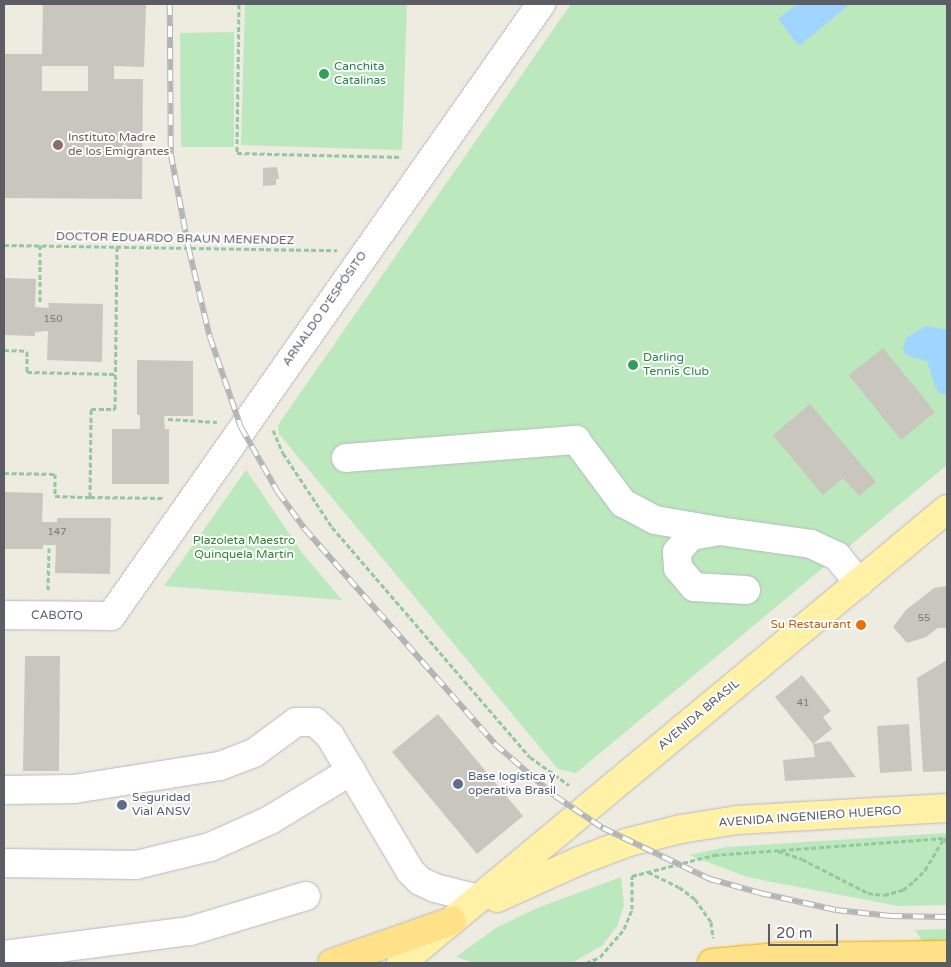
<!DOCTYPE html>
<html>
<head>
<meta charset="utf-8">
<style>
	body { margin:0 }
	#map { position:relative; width:951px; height:967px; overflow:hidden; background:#eeebe1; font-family:"Varela Round",sans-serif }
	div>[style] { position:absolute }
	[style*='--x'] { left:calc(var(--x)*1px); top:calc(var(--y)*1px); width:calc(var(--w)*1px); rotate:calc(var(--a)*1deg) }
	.green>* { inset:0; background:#bbe8bc }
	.water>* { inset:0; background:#a0d5ff }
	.building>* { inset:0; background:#c9c6be }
	.path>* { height:3px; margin-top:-1.5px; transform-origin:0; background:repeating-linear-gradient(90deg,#92c7a2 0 5px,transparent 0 7.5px) }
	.roads { filter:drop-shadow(0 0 1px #b7babf) drop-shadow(0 0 1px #b7babf) }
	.minor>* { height:28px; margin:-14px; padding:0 14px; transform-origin:14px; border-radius:14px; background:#fff }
	.major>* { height:28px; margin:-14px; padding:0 14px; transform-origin:14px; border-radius:14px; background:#fff1a5 }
	.highway>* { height:28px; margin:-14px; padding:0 14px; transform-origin:14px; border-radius:14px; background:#ffe287 }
	.rail>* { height:5.5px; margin-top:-2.75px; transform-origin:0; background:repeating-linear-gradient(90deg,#fff 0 11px,#b3b4b5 0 22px); box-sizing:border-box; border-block:1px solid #b3b4b5 }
	.bridges { filter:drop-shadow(0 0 1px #efa700) drop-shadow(0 0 1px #efa700) }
	.highway-bridge>* { height:28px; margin:-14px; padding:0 14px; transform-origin:14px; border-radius:14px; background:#ffe287 }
	.dots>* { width:14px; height:14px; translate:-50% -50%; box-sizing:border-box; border:2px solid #fff; border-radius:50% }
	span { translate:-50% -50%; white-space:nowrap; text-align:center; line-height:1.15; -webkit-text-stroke:4px #fff; paint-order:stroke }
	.number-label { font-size:10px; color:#76787a }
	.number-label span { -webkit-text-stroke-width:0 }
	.leisure-label { font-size:12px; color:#27864d }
	.left { translate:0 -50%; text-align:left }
	.education-label { font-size:12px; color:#785e54 }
	.street-label { font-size:12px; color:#5a5e64 }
	.park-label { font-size:12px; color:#2e8733 }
	.food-label { font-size:12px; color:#c56008 }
	.right { translate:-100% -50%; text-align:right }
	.service-label { font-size:12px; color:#4e5e75 }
	.frame { position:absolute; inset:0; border:5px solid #5a5e64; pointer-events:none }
	.scale { position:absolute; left:768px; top:924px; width:70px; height:22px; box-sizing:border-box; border:2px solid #5a5e64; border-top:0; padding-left:6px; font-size:15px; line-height:18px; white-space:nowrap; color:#5a5e64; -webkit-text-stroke:4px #fff; paint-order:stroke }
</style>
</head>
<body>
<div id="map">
	<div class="green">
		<i style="clip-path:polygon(245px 4px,407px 4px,402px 150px,241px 145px)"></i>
		<i style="clip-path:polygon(571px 4px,947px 4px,947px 465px,576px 773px,558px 769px,279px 434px,278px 425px)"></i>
		<i style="clip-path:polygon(234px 32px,234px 147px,181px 147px,180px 33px)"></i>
		<i style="clip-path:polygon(246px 470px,303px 554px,342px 600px,164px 586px)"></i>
		<i style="clip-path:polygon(947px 833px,947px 905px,898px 906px,747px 877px,689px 855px,727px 847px)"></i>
		<i style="clip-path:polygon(621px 877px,624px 906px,617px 926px,603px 945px,572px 963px,475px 963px,456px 957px,496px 928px,537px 908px)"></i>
		<i style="clip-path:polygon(947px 929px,947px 963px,936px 963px,915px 930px)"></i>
	</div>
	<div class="water">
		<i style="clip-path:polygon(797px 4px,850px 4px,799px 46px,778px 19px)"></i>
		<i style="clip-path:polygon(926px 326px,947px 330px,947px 395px,939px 393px,935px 387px,927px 361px,906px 355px,903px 349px,906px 338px)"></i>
	</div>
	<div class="building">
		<i style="clip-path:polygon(evenodd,43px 4px,146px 4px,144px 67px,114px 66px,114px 79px,143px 79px,142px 199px,4px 198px,4px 54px,42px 54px,43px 4px,42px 66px,88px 66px,88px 91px,42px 91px,42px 66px)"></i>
		<i style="clip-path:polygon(277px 167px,279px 179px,276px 179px,276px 185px,263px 186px,263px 168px)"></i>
		<i style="clip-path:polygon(4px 278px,36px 279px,35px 307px,49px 308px,48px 303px,103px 304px,102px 362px,47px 360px,48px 331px,35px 332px,35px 336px,4px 335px)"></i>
		<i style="clip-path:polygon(883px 348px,935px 412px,901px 440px,849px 375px)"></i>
		<i style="clip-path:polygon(137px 360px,193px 361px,193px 416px,164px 416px,165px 429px,169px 429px,169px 484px,112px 484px,112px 429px,140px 429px,140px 415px,137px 415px)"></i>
		<i style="clip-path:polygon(810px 404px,876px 482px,859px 496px,843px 478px,823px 495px,773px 435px)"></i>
		<i style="clip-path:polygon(4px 492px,43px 493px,42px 522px,57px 522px,57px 518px,111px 518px,110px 574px,55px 573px,56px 545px,43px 545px,43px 549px,4px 549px)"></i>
		<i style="clip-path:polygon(946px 586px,947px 628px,938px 628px,926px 637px,907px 643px,893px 627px,906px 610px,934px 588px)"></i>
		<i style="clip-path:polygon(25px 656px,60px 656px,59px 771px,23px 771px)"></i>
		<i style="clip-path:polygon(947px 660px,947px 771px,923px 772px,917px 678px)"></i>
		<i style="clip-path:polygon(802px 675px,831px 711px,823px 717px,832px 729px,813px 744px,775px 697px)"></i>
		<i style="clip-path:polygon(438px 714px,523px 816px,477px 854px,392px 752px)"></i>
		<i style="clip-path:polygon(909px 724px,912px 771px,880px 773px,877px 726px)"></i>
		<i style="clip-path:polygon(830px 741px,856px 777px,785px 781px,783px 760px,815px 757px,813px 744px)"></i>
	</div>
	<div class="path">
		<i style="--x:239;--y:4;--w:149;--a:90.8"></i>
		<i style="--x:237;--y:153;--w:165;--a:1.4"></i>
		<i style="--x:4;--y:245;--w:333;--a:0.9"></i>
		<i style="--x:40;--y:302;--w:57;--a:-90"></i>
		<i style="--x:4;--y:350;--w:23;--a:2"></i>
		<i style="--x:27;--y:351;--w:21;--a:90"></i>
		<i style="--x:27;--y:372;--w:88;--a:1.3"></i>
		<i style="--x:168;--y:419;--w:49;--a:3.5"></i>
		<i style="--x:273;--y:430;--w:25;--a:67"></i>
		<i style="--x:283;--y:453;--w:89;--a:56.5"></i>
		<i style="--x:332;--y:527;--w:303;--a:49.3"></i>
		<i style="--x:530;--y:757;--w:48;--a:35.7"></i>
		<i style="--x:4;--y:473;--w:51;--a:1.1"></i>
		<i style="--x:55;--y:474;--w:22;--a:90"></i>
		<i style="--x:55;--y:496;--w:35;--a:2"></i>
		<i style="--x:90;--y:497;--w:88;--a:-89.3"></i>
		<i style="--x:91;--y:409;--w:24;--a:0"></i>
		<i style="--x:115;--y:409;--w:162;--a:-89.3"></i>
		<i style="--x:90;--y:497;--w:74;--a:0.8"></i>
		<i style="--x:48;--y:590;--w:42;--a:-88.6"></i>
		<i style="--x:778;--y:851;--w:25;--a:18"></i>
		<i style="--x:802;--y:859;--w:74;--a:27.3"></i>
		<i style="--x:868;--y:893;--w:16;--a:7"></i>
		<i style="--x:884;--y:895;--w:20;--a:-15"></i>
		<i style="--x:903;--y:890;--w:14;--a:-39"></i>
		<i style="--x:914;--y:881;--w:16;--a:-45"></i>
		<i style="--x:925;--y:870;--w:37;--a:-59"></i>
		<i style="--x:944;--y:838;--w:5;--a:53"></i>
		<i style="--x:648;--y:872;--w:34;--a:26"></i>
		<i style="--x:679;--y:887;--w:20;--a:37"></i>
		<i style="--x:695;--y:899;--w:28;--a:55"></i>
		<i style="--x:711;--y:922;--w:16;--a:83"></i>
		<i style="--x:586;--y:963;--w:15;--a:-23"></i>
		<i style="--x:600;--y:957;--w:37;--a:-49"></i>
		<i style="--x:624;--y:929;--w:22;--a:-68"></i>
		<i style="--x:632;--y:909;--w:33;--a:-90"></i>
		<i style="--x:632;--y:876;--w:85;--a:-14.4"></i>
		<i style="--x:714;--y:855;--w:234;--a:-4.2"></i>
	</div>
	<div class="roads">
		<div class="minor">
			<i style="--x:346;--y:458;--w:231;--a:-4.5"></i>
			<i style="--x:576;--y:440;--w:79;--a:53.3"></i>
			<i style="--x:623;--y:503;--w:36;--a:28"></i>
			<i style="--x:655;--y:520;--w:65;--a:9.8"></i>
			<i style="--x:746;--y:590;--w:52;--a:-176.7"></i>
			<i style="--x:694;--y:587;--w:25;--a:-130"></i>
			<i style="--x:678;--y:568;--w:16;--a:-94"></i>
			<i style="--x:677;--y:552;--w:21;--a:-49"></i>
			<i style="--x:691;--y:536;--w:28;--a:-10"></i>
			<i style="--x:719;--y:531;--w:93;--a:8"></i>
			<i style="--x:811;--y:544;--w:29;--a:25"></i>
			<i style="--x:837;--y:556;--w:35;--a:51"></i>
			<i style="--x:4;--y:615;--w:107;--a:0.5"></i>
			<i style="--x:111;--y:616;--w:748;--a:-54.91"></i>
			<i style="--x:4;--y:790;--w:70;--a:-0.8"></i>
			<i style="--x:74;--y:789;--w:148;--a:-9"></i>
			<i style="--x:220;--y:766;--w:36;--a:-21"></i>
			<i style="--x:254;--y:753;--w:52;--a:-36.4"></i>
			<i style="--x:296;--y:722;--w:19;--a:0"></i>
			<i style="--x:315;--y:722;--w:21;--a:43"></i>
			<i style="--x:330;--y:736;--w:157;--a:59.3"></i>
			<i style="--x:410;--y:871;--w:14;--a:45"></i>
			<i style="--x:420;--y:881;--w:17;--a:25"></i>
			<i style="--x:435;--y:888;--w:44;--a:14.3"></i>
			<i style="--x:4;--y:863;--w:132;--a:0.9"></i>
			<i style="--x:136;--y:865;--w:76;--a:-13.7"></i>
			<i style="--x:210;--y:847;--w:66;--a:-24.2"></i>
			<i style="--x:270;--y:820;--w:95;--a:-31.2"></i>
			<i style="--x:4;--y:955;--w:188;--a:-7.4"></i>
			<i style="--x:190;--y:931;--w:121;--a:-16.8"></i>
		</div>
		<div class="major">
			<i style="--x:497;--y:898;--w:90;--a:-24.3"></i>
			<i style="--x:579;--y:861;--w:53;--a:-20.8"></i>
			<i style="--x:629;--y:842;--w:54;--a:-14"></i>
			<i style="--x:681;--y:829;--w:57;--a:-9.1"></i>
			<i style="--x:737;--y:820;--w:210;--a:-3.3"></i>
			<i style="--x:401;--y:963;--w:710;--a:-39.74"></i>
		</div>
		<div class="highway">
			<i style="--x:332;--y:963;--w:127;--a:-19.3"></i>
		</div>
	</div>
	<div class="rail">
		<i style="--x:170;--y:4;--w:150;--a:89.6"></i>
		<i style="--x:171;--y:154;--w:97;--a:79.3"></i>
		<i style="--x:189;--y:249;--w:90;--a:76.6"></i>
		<i style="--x:210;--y:337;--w:95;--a:71"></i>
		<i style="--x:241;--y:427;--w:75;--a:60.4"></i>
		<i style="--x:278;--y:492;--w:46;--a:53.9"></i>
		<i style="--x:305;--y:529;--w:287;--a:48.5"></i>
		<i style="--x:495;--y:744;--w:79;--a:40.9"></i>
		<i style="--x:555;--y:796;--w:58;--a:33.7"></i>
		<i style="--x:603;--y:828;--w:119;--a:25.5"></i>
		<i style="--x:710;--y:879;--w:52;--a:15.6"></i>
		<i style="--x:760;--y:893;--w:78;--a:12.6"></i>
		<i style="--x:836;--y:910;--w:55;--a:6.2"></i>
		<i style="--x:891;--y:916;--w:56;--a:1"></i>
	</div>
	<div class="bridges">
		<div class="highway-bridge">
			<i style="--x:712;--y:963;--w:66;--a:-5.2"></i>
			<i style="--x:778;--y:957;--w:169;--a:-0.7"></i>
		</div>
	</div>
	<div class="dots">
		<i style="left:324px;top:74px;background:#2e9e5b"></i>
		<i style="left:58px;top:145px;background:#8d6e63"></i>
		<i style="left:633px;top:365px;background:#2e9e5b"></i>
		<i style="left:861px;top:625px;background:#e8710a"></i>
		<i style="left:458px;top:784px;background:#5c6f8a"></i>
		<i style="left:122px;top:805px;background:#5c6f8a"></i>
	</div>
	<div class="number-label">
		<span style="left:53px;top:320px">150</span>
		<span style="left:57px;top:533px">147</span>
		<span style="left:924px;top:619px">55</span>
		<span style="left:803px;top:704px">41</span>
	</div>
	<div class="leisure-label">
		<span class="left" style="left:334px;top:74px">Canchita<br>Catalinas</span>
		<span class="left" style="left:643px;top:365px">Darling<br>Tennis Club</span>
	</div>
	<div class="education-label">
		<span class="left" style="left:68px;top:145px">Instituto Madre<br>de los Emigrantes</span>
	</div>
	<div class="street-label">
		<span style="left:175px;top:239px;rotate:1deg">DOCTOR EDUARDO BRAUN MENENDEZ</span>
		<span style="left:325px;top:309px;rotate:-55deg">ARNALDO D'ESPÓSITO</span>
		<span style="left:57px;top:616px;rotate:1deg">CABOTO</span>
		<span style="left:699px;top:715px;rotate:-40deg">AVENIDA BRASIL</span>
		<span style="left:810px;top:817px;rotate:-4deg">AVENIDA INGENIERO HUERGO</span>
	</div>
	<div class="park-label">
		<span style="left:244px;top:548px">Plazoleta Maestro<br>Quinquela Martín</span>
	</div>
	<div class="food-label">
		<span class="right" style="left:851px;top:625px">Su Restaurant</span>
	</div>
	<div class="service-label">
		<span class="left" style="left:468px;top:784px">Base logística y<br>operativa Brasil</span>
		<span class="left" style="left:132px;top:805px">Seguridad<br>Vial ANSV</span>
	</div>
	<div class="frame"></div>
	<div class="scale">20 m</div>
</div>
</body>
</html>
